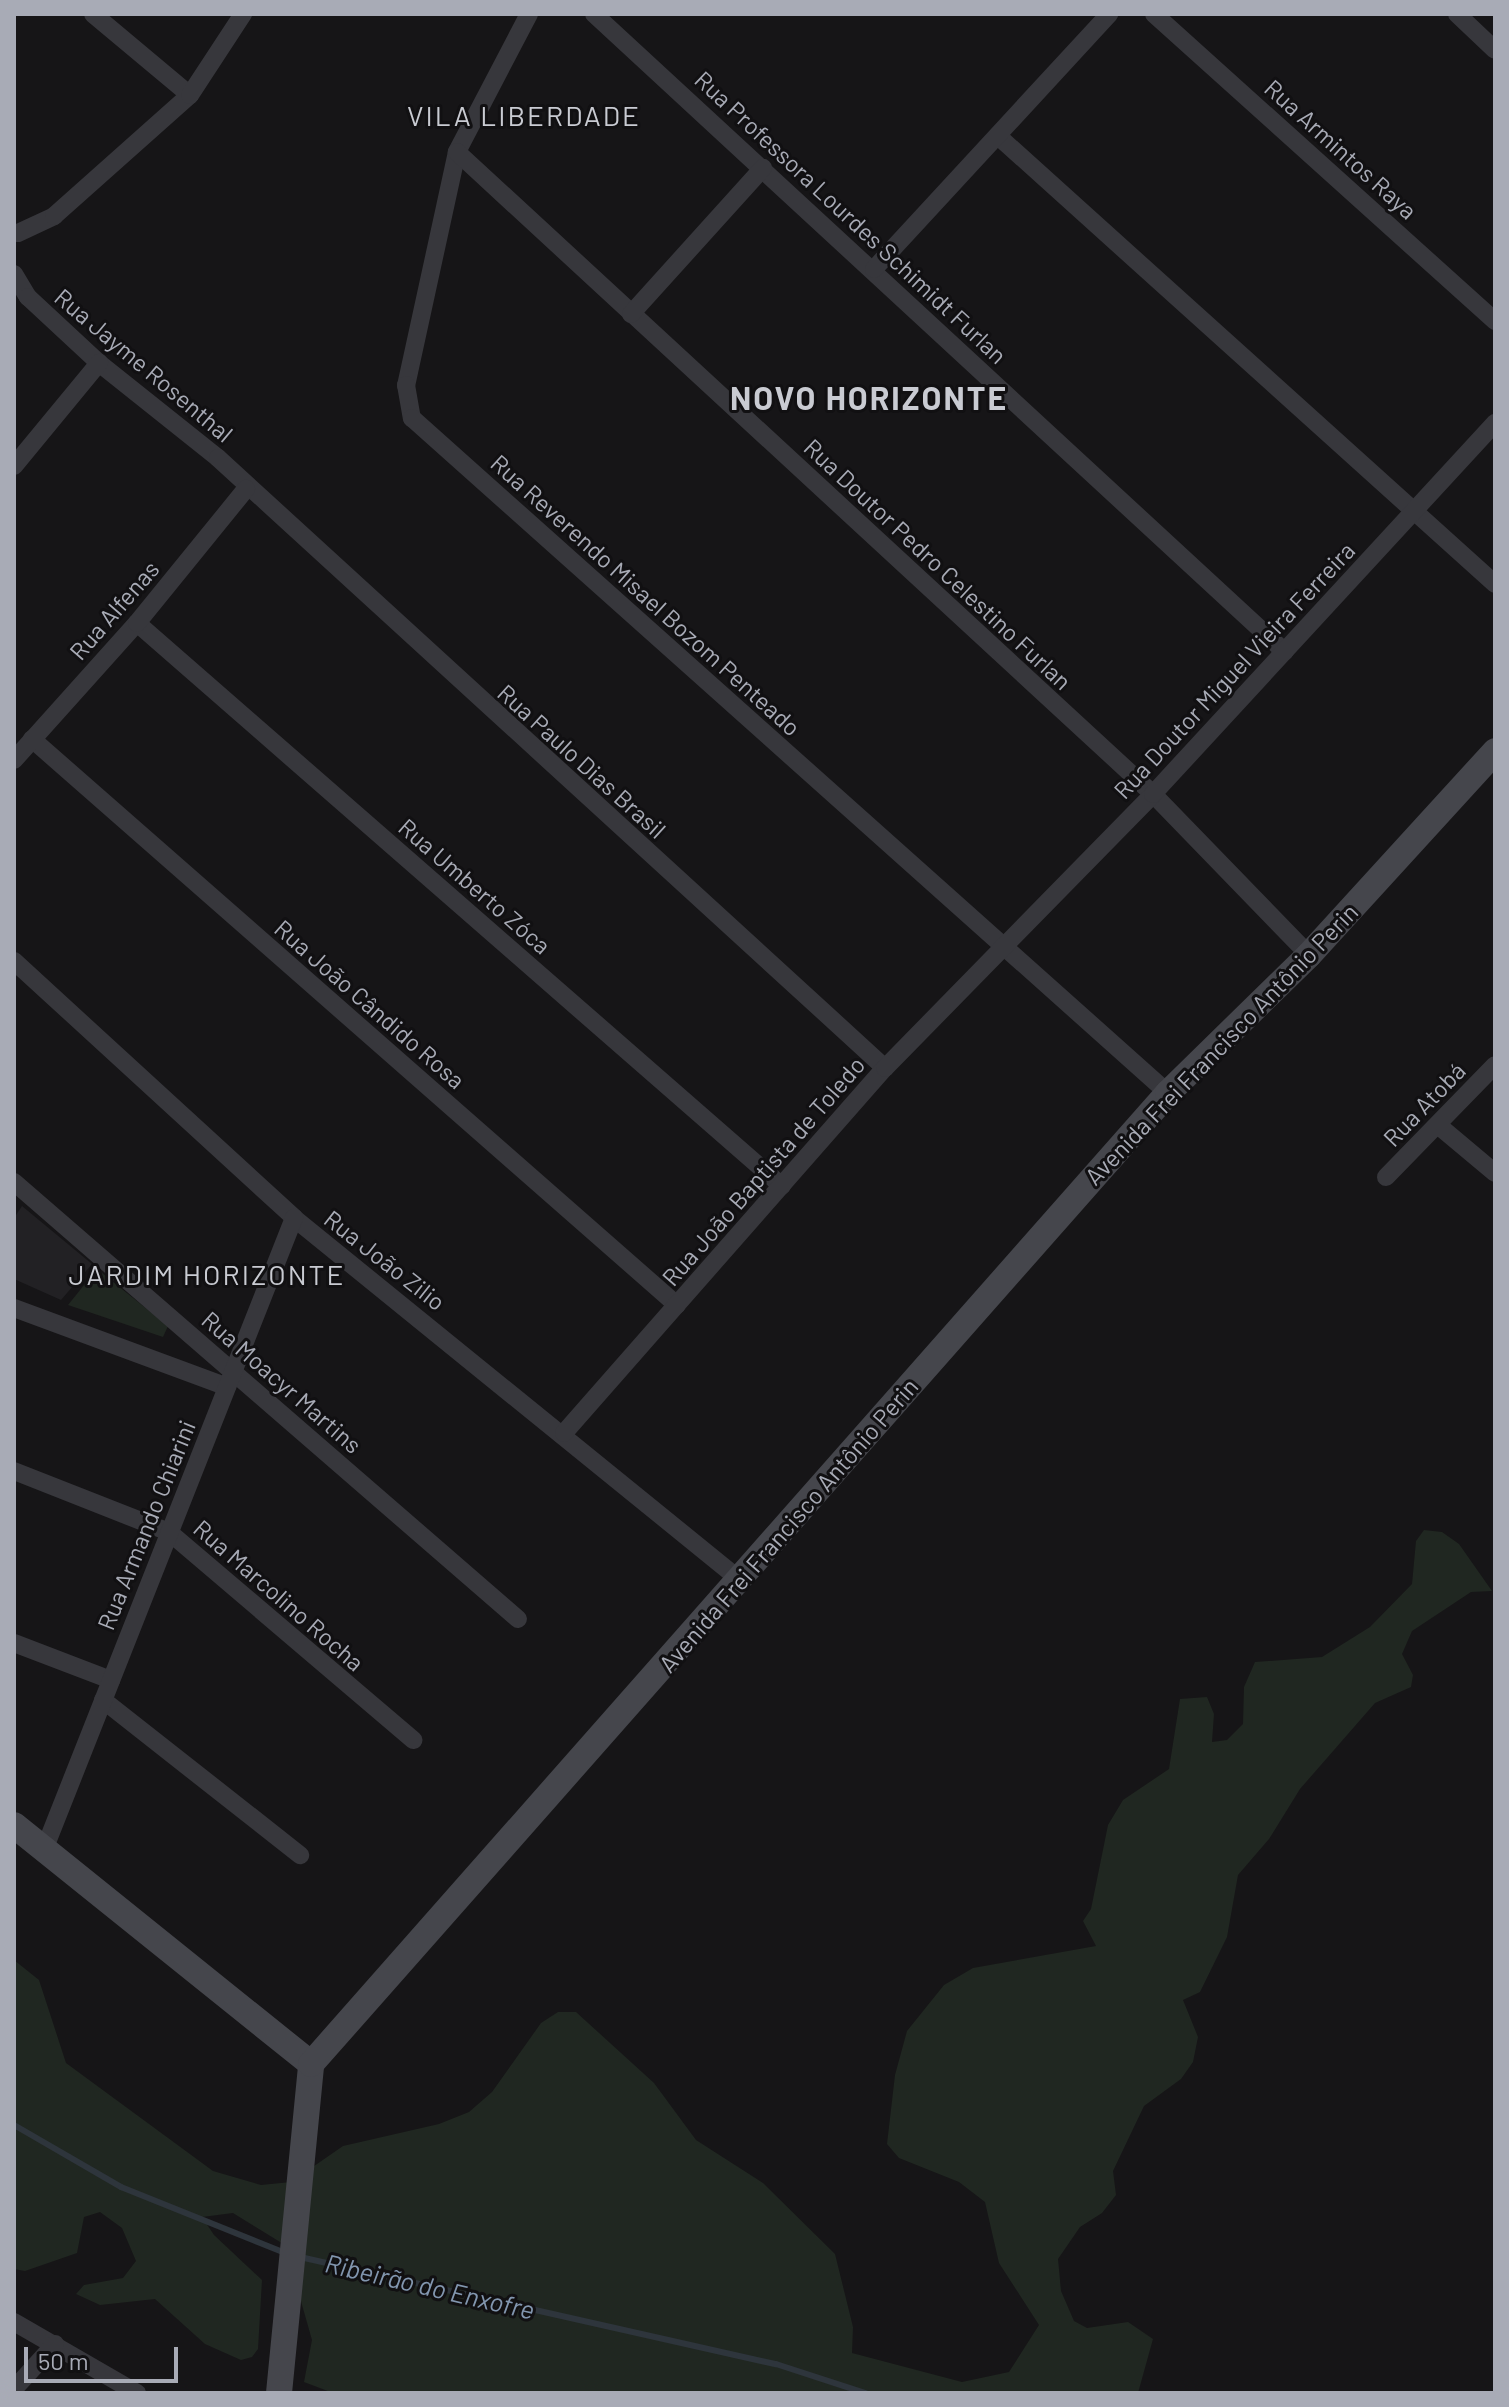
<!DOCTYPE html>
<html>
<head>
<meta charset="utf-8">
<style>
	body { margin:0 }
	#map { position:relative; width:1509px; height:2407px; overflow:hidden; background:#161517; font-family:Barlow,sans-serif }
	div>[style] { position:absolute }
	[style*='--x'] { left:calc(var(--x)*1px); top:calc(var(--y)*1px); width:calc(var(--w)*1px); rotate:calc(var(--a)*1deg) }
	.built>* { inset:0; background:#222124 }
	.green>* { inset:0; background:#202721 }
	.stream>* { height:6px; margin:-3px; padding:0 3px; transform-origin:3px; border-radius:3px; background:#2e353c }
	.street>* { height:18px; margin:-9px; padding:0 9px; transform-origin:9px; border-radius:9px; background:#37373c }
	.secondary>* { height:26px; margin:-13px; padding:0 13px; transform-origin:13px; border-radius:13px; background:#45464c }
	span { translate:-50% -50%; white-space:nowrap; text-align:center; line-height:1.15; -webkit-text-stroke:6px #111012; paint-order:stroke }
	.street-label { font-size:24px; color:#a8abb6 }
	.water-label { font-size:26px; color:#8296af; font-style:italic }
	.quarter-label { font-size:28px; color:#c9cbd2; letter-spacing:2px }
	.district-label { font-size:32px; color:#c9cbd2; font-weight:700; letter-spacing:2px }
	.frame { position:absolute; inset:0; border:16px solid #a8abb6; pointer-events:none }
	.scale { position:absolute; left:24px; top:2347px; width:154px; height:36px; box-sizing:border-box; border:4px solid #a8abb6; border-top:0; padding-left:10px; font-size:24px; line-height:28px; white-space:nowrap; color:#a8abb6; -webkit-text-stroke:6px #111012; paint-order:stroke }
</style>
</head>
<body>
<div id="map">
	<div class="built">
		<i style="clip-path:polygon(22px 1206px,92px 1264px,61px 1300px,14px 1279px,14px 1218px)"></i>
	</div>
	<div class="green">
		<i style="clip-path:polygon(97px 1269px,168px 1326px,163px 1337px,68px 1305px)"></i>
		<i style="clip-path:polygon(1424px 1530px,1442px 1532px,1459px 1544px,1492px 1591px,1471px 1592px,1412px 1631px,1402px 1654px,1413px 1675px,1411px 1687px,1375px 1703px,1300px 1789px,1269px 1839px,1238px 1875px,1227px 1937px,1200px 1992px,1183px 2000px,1198px 2037px,1193px 2062px,1181px 2079px,1144px 2106px,1113px 2171px,1116px 2195px,1102px 2213px,1080px 2227px,1058px 2259px,1061px 2291px,1074px 2321px,1087px 2328px,1128px 2322px,1153px 2339px,1138px 2393px,333px 2393px,304px 2382px,312px 2340px,285px 2245px,233px 2213px,202px 2217px,214px 2235px,262px 2280px,258px 2349px,252px 2357px,241px 2360px,205px 2344px,155px 2299px,100px 2305px,76px 2294px,84px 2285px,123px 2278px,136px 2261px,122px 2228px,100px 2212px,84px 2217px,77px 2253px,25px 2271px,14px 2269px,14px 1960px,39px 1980px,66px 2063px,213px 2171px,261px 2185px,291px 2182px,343px 2146px,439px 2124px,469px 2112px,492px 2092px,541px 2023px,558px 2012px,576px 2012px,654px 2083px,696px 2140px,763px 2183px,835px 2254px,853px 2327px,852px 2353px,962px 2382px,1009px 2372px,1039px 2325px,999px 2263px,985px 2202px,959px 2182px,899px 2158px,887px 2144px,895px 2075px,907px 2031px,944px 1985px,973px 1968px,1096px 1946px,1083px 1921px,1091px 1909px,1108px 1825px,1123px 1800px,1169px 1769px,1180px 1699px,1207px 1697px,1214px 1714px,1212px 1742px,1227px 1740px,1243px 1724px,1244px 1687px,1255px 1662px,1322px 1657px,1370px 1627px,1412px 1584px,1416px 1541px)"></i>
	</div>
	<div class="stream">
		<i style="--x:14;--y:2125;--w:124;--a:30.1"></i>
		<i style="--x:121;--y:2187;--w:177;--a:21.9"></i>
		<i style="--x:300;--y:2257;--w:488;--a:12.7"></i>
		<i style="--x:776;--y:2364;--w:94;--a:18"></i>
	</div>
	<div class="street">
		<i style="--x:93;--y:14;--w:126;--a:39.9"></i>
		<i style="--x:529;--y:14;--w:156;--a:117.6"></i>
		<i style="--x:457;--y:152;--w:239;--a:102.3"></i>
		<i style="--x:406;--y:385;--w:34;--a:80"></i>
		<i style="--x:412;--y:418;--w:1013;--a:41.76"></i>
		<i style="--x:594;--y:14;--w:940;--a:42.72"></i>
		<i style="--x:1154;--y:14;--w:459;--a:42"></i>
		<i style="--x:1457;--y:14;--w:52;--a:43.5"></i>
		<i style="--x:998;--y:136;--w:669;--a:42.03"></i>
		<i style="--x:457;--y:152;--w:947;--a:42.69"></i>
		<i style="--x:1153;--y:794;--w:224;--a:45.9"></i>
		<i style="--x:18;--y:233;--w:40;--a:-25"></i>
		<i style="--x:54;--y:216;--w:182;--a:-41.7"></i>
		<i style="--x:190;--y:95;--w:97;--a:-56.8"></i>
		<i style="--x:874;--y:269;--w:347;--a:-47.3"></i>
		<i style="--x:14;--y:274;--w:27;--a:59"></i>
		<i style="--x:28;--y:297;--w:97;--a:42.9"></i>
		<i style="--x:99;--y:363;--w:152;--a:38.6"></i>
		<i style="--x:218;--y:458;--w:904;--a:42.44"></i>
		<i style="--x:631;--y:314;--w:197;--a:-47.9"></i>
		<i style="--x:14;--y:466;--w:134;--a:-50.5"></i>
		<i style="--x:137;--y:623;--w:856;--a:41.12"></i>
		<i style="--x:32;--y:739;--w:858;--a:41.27"></i>
		<i style="--x:14;--y:760;--w:184;--a:-48.1"></i>
		<i style="--x:137;--y:623;--w:173;--a:-50.9"></i>
		<i style="--x:14;--y:961;--w:380;--a:42.5"></i>
		<i style="--x:294;--y:1218;--w:574;--a:39.06"></i>
		<i style="--x:1439;--y:1126;--w:73;--a:40"></i>
		<i style="--x:1386;--y:1177;--w:156;--a:-45.8"></i>
		<i style="--x:14;--y:1182;--w:667;--a:40.93"></i>
		<i style="--x:14;--y:1308;--w:227;--a:20.3"></i>
		<i style="--x:564;--y:1433;--w:486;--a:-48.7"></i>
		<i style="--x:885;--y:1068;--w:383;--a:-45.6"></i>
		<i style="--x:1153;--y:794;--w:505;--a:-47.33"></i>
		<i style="--x:14;--y:1471;--w:167;--a:21.5"></i>
		<i style="--x:169;--y:1532;--w:321;--a:40.4"></i>
		<i style="--x:14;--y:1643;--w:104;--a:20.9"></i>
		<i style="--x:103;--y:1700;--w:251;--a:38.2"></i>
		<i style="--x:44;--y:1850;--w:680;--a:-68.42"></i>
		<i style="--x:14;--y:2322;--w:142;--a:30"></i>
		<i style="--x:14;--y:2389;--w:61;--a:-47.7"></i>
	</div>
	<div class="secondary">
		<i style="--x:14;--y:1825;--w:381;--a:38.8"></i>
		<i style="--x:279;--y:2393;--w:331;--a:-84.4"></i>
		<i style="--x:311;--y:2064;--w:1295;--a:-48.57"></i>
		<i style="--x:1168;--y:1093;--w:197;--a:-44.4"></i>
		<i style="--x:1309;--y:955;--w:276;--a:-47.6"></i>
	</div>
	<div class="street-label">
		<span style="left:1341px;top:149px;rotate:42deg">Rua Armintos Raya</span>
		<span style="left:851px;top:217px;rotate:43deg">Rua Professora Lourdes Schimidt Furlan</span>
		<span style="left:144px;top:365px;rotate:40deg">Rua Jayme Rosenthal</span>
		<span style="left:938px;top:564px;rotate:43deg">Rua Doutor Pedro Celestino Furlan</span>
		<span style="left:646px;top:595px;rotate:42deg">Rua Reverendo Misael Bozom Penteado</span>
		<span style="left:114px;top:610px;rotate:-49deg">Rua Alfenas</span>
		<span style="left:1234px;top:670px;rotate:-47deg">Rua Doutor Miguel Vieira Ferreira</span>
		<span style="left:582px;top:761px;rotate:42deg">Rua Paulo Dias Brasil</span>
		<span style="left:475px;top:886px;rotate:41deg">Rua Umberto Zóca</span>
		<span style="left:370px;top:1004px;rotate:41deg">Rua João Cândido Rosa</span>
		<span style="left:1221px;top:1044px;rotate:-46deg">Avenida Frei Francisco Antônio Perin</span>
		<span style="left:1424px;top:1104px;rotate:-46deg">Rua Atobá</span>
		<span style="left:763px;top:1171px;rotate:-49deg">Rua João Baptista de Toledo</span>
		<span style="left:385px;top:1260px;rotate:38deg">Rua João Zilio</span>
		<span style="left:282px;top:1382px;rotate:41deg">Rua Moacyr Martins</span>
		<span style="left:146px;top:1525px;rotate:-68deg">Rua Armando Chiarini</span>
		<span style="left:788px;top:1525px;rotate:-49deg">Avenida Frei Francisco Antônio Perin</span>
		<span style="left:279px;top:1595px;rotate:41deg">Rua Marcolino Rocha</span>
	</div>
	<div class="water-label">
		<span style="left:430px;top:2286px;rotate:13deg">Ribeirão do Enxofre</span>
	</div>
	<div class="quarter-label">
		<span style="left:524px;top:115px">VILA LIBERDADE</span>
		<span style="left:207px;top:1274px">JARDIM HORIZONTE</span>
	</div>
	<div class="district-label">
		<span style="left:869px;top:397px">NOVO HORIZONTE</span>
	</div>
	<div class="frame"></div>
	<div class="scale">50 m</div>
</div>
</body>
</html>
